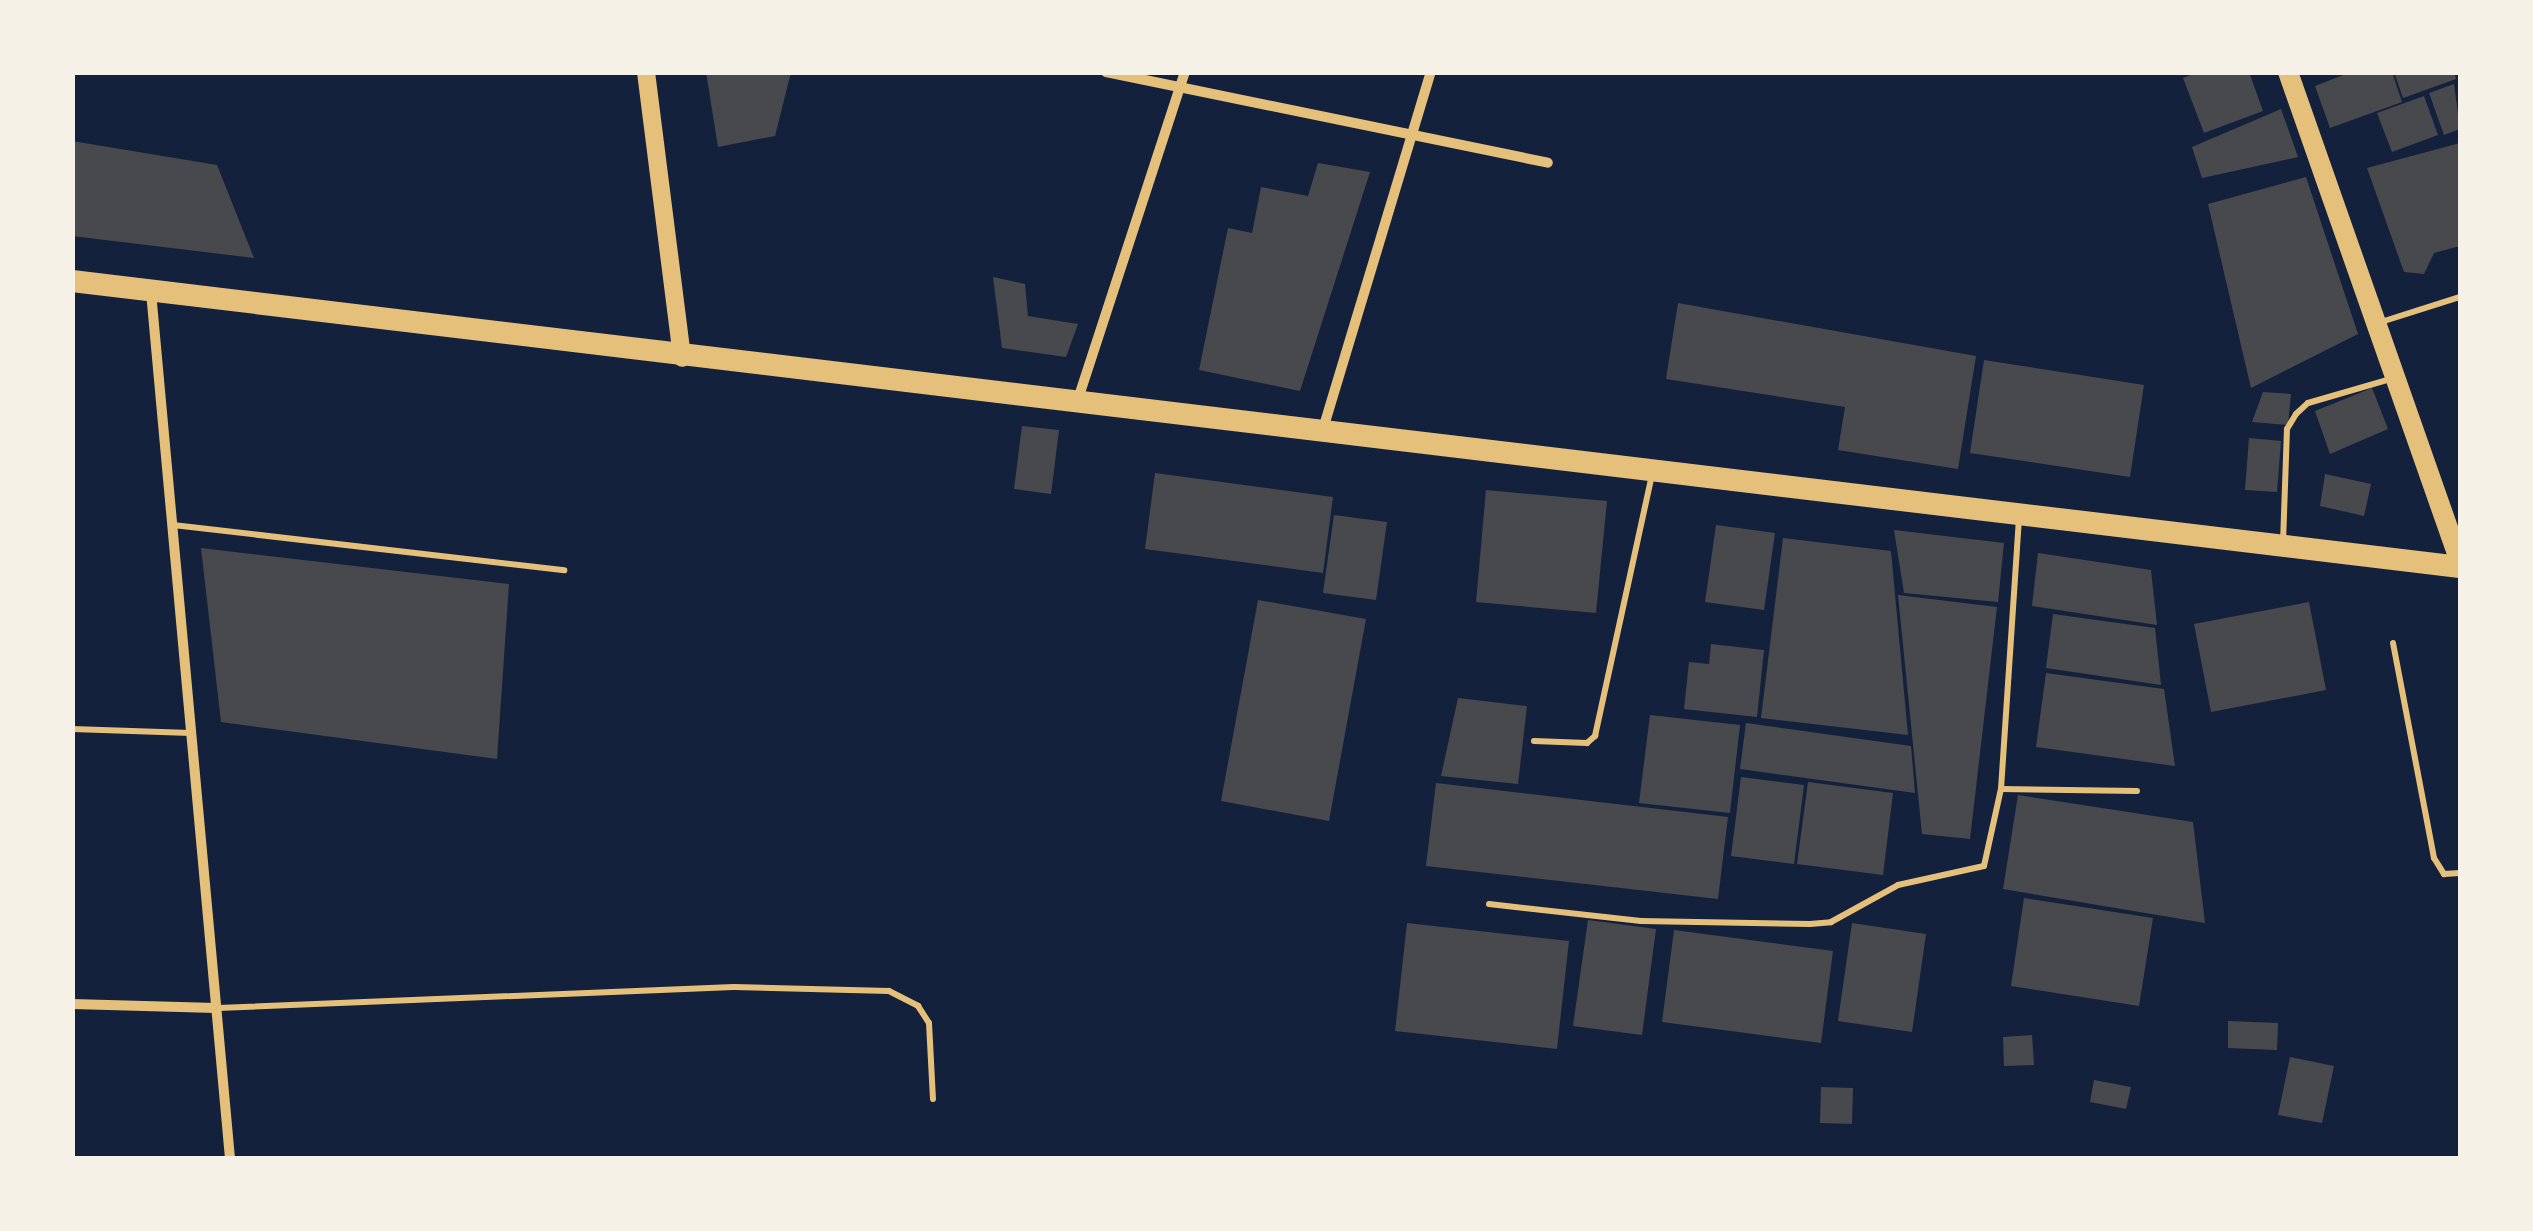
<!DOCTYPE html>
<html>
<head>
<meta charset="utf-8">
<style>
	body { margin:0 }
	#map { position:relative; width:2533px; height:1231px; overflow:hidden; background:#14213d; font-family:Helvetica,sans-serif }
	div>[style] { position:absolute }
	[style*='--x'] { left:calc(var(--x)*1px); top:calc(var(--y)*1px); width:calc(var(--w)*1px); rotate:calc(var(--a)*1deg) }
	.building>* { inset:0; background:#48494c }
	.service>* { height:6px; margin:-3px; padding:0 3px; transform-origin:3px; border-radius:3px; background:#e5c07b }
	.minor>* { height:10px; margin:-5px; padding:0 5px; transform-origin:5px; border-radius:5px; background:#e5c07b }
	.tertiary>* { height:18px; margin:-9px; padding:0 9px; transform-origin:9px; border-radius:9px; background:#e5c07b }
	.secondary>* { height:20px; margin:-10px; padding:0 10px; transform-origin:10px; border-radius:10px; background:#e5c07b }
	.primary>* { height:22px; margin:-11px; padding:0 11px; transform-origin:11px; border-radius:11px; background:#e5c07b }
	span { translate:-50% -50%; white-space:nowrap; text-align:center; line-height:1.15; -webkit-text-stroke:10px #f6f1e7; paint-order:stroke }
	.frame { position:absolute; inset:0; border:75px solid #f6f1e7; pointer-events:none }
</style>
</head>
<body>
<div id="map">
	<div class="building">
		<i style="clip-path:polygon(706px 72px,791px 72px,775px 136px,718px 147px)"></i>
		<i style="clip-path:polygon(2198px 72px,2249px 72px,2263px 111px,2204px 133px,2183px 78px)"></i>
		<i style="clip-path:polygon(2351px 72px,2392px 72px,2402px 102px,2330px 128px,2315px 86px)"></i>
		<i style="clip-path:polygon(2394px 72px,2454px 72px,2456px 79px,2403px 98px)"></i>
		<i style="clip-path:polygon(2454px 84px,2460px 129px,2444px 135px,2429px 93px)"></i>
		<i style="clip-path:polygon(2424px 96px,2438px 135px,2392px 152px,2377px 113px)"></i>
		<i style="clip-path:polygon(2281px 109px,2298px 157px,2202px 178px,2192px 147px)"></i>
		<i style="clip-path:polygon(72px 141px,217px 165px,254px 258px,72px 236px)"></i>
		<i style="clip-path:polygon(2460px 143px,2460px 246px,2434px 253px,2424px 274px,2404px 272px,2367px 168px)"></i>
		<i style="clip-path:polygon(1318px 163px,1370px 172px,1300px 391px,1199px 370px,1228px 228px,1252px 233px,1261px 187px,1308px 196px)"></i>
		<i style="clip-path:polygon(2306px 177px,2358px 334px,2251px 388px,2208px 204px)"></i>
		<i style="clip-path:polygon(993px 277px,1025px 284px,1028px 316px,1078px 324px,1066px 357px,1002px 348px)"></i>
		<i style="clip-path:polygon(1678px 303px,1976px 356px,1958px 469px,1838px 450px,1845px 407px,1666px 379px)"></i>
		<i style="clip-path:polygon(1984px 360px,2144px 385px,2130px 477px,1970px 453px)"></i>
		<i style="clip-path:polygon(2372px 388px,2388px 429px,2330px 454px,2315px 411px)"></i>
		<i style="clip-path:polygon(2263px 392px,2291px 394px,2288px 425px,2252px 422px)"></i>
		<i style="clip-path:polygon(1022px 426px,1059px 430px,1051px 494px,1014px 489px)"></i>
		<i style="clip-path:polygon(2249px 438px,2281px 441px,2277px 492px,2245px 490px)"></i>
		<i style="clip-path:polygon(1155px 473px,1333px 497px,1323px 573px,1145px 549px)"></i>
		<i style="clip-path:polygon(2325px 474px,2371px 484px,2364px 516px,2320px 506px)"></i>
		<i style="clip-path:polygon(1486px 490px,1607px 501px,1596px 613px,1476px 602px)"></i>
		<i style="clip-path:polygon(1334px 515px,1387px 522px,1376px 600px,1323px 593px)"></i>
		<i style="clip-path:polygon(1716px 525px,1775px 533px,1764px 610px,1705px 602px)"></i>
		<i style="clip-path:polygon(1894px 530px,2004px 543px,1998px 602px,1904px 593px)"></i>
		<i style="clip-path:polygon(1783px 538px,1891px 551px,1908px 735px,1761px 718px)"></i>
		<i style="clip-path:polygon(201px 548px,509px 584px,497px 759px,221px 722px)"></i>
		<i style="clip-path:polygon(2038px 553px,2151px 570px,2157px 625px,2032px 606px)"></i>
		<i style="clip-path:polygon(1898px 595px,1997px 607px,1970px 839px,1922px 834px)"></i>
		<i style="clip-path:polygon(1258px 600px,1366px 619px,1329px 821px,1221px 801px)"></i>
		<i style="clip-path:polygon(2309px 602px,2326px 690px,2211px 712px,2194px 624px)"></i>
		<i style="clip-path:polygon(2053px 614px,2155px 628px,2161px 685px,2046px 668px)"></i>
		<i style="clip-path:polygon(1711px 644px,1764px 650px,1757px 717px,1684px 709px,1689px 662px,1709px 664px)"></i>
		<i style="clip-path:polygon(2046px 673px,2164px 689px,2175px 766px,2036px 747px)"></i>
		<i style="clip-path:polygon(1458px 698px,1527px 706px,1518px 784px,1441px 776px)"></i>
		<i style="clip-path:polygon(1650px 715px,1740px 725px,1730px 813px,1639px 803px)"></i>
		<i style="clip-path:polygon(1746px 723px,1911px 746px,1915px 793px,1740px 769px)"></i>
		<i style="clip-path:polygon(1741px 777px,1804px 785px,1794px 864px,1731px 856px)"></i>
		<i style="clip-path:polygon(1808px 782px,1893px 793px,1883px 875px,1797px 864px)"></i>
		<i style="clip-path:polygon(1436px 783px,1728px 817px,1718px 899px,1426px 866px)"></i>
		<i style="clip-path:polygon(2018px 795px,2193px 822px,2205px 923px,2003px 889px)"></i>
		<i style="clip-path:polygon(2024px 898px,2153px 918px,2139px 1006px,2011px 986px)"></i>
		<i style="clip-path:polygon(1588px 920px,1656px 929px,1642px 1035px,1573px 1026px)"></i>
		<i style="clip-path:polygon(1407px 923px,1569px 941px,1557px 1049px,1395px 1031px)"></i>
		<i style="clip-path:polygon(1852px 923px,1926px 934px,1912px 1032px,1838px 1021px)"></i>
		<i style="clip-path:polygon(1674px 930px,1833px 951px,1821px 1043px,1662px 1022px)"></i>
		<i style="clip-path:polygon(2228px 1021px,2278px 1023px,2277px 1050px,2228px 1048px)"></i>
		<i style="clip-path:polygon(2032px 1035px,2034px 1065px,2004px 1066px,2003px 1037px)"></i>
		<i style="clip-path:polygon(2290px 1057px,2334px 1066px,2322px 1123px,2278px 1115px)"></i>
		<i style="clip-path:polygon(2094px 1080px,2131px 1087px,2126px 1109px,2090px 1102px)"></i>
		<i style="clip-path:polygon(1821px 1087px,1853px 1088px,1852px 1124px,1820px 1123px)"></i>
	</div>
	<div class="service">
		<i style="--x:2381;--y:322;--w:83;--a:-17.6"></i>
		<i style="--x:173;--y:525;--w:394;--a:6.6"></i>
		<i style="--x:2283;--y:543;--w:114;--a:-88"></i>
		<i style="--x:2287;--y:429;--w:17;--a:-59"></i>
		<i style="--x:2296;--y:414;--w:16;--a:-43"></i>
		<i style="--x:2308;--y:403;--w:90;--a:-16.2"></i>
		<i style="--x:2393;--y:643;--w:219;--a:79.2"></i>
		<i style="--x:2434;--y:858;--w:19;--a:58"></i>
		<i style="--x:2444;--y:874;--w:16;--a:-4"></i>
		<i style="--x:72;--y:729;--w:119;--a:1.9"></i>
		<i style="--x:1534;--y:741;--w:53;--a:2.2"></i>
		<i style="--x:1587;--y:743;--w:11;--a:-41"></i>
		<i style="--x:1595;--y:736;--w:267;--a:-77.7"></i>
		<i style="--x:2001;--y:789;--w:136;--a:0.8"></i>
		<i style="--x:1489;--y:904;--w:153;--a:6.4"></i>
		<i style="--x:1641;--y:921;--w:169;--a:1"></i>
		<i style="--x:1810;--y:924;--w:21;--a:-5"></i>
		<i style="--x:1831;--y:922;--w:77;--a:-28.9"></i>
		<i style="--x:1898;--y:885;--w:88;--a:-12.5"></i>
		<i style="--x:1984;--y:866;--w:79;--a:-77.6"></i>
		<i style="--x:2001;--y:789;--w:270;--a:-86.2"></i>
		<i style="--x:218;--y:1008;--w:516;--a:-2.33"></i>
		<i style="--x:734;--y:987;--w:155;--a:1.5"></i>
		<i style="--x:889;--y:991;--w:33;--a:27"></i>
		<i style="--x:918;--y:1006;--w:20;--a:57"></i>
		<i style="--x:929;--y:1023;--w:76;--a:87"></i>
	</div>
	<div class="minor">
		<i style="--x:1106;--y:72;--w:451;--a:11.6"></i>
		<i style="--x:151;--y:292;--w:870;--a:84.79"></i>
		<i style="--x:1078;--y:399;--w:344;--a:-71.9"></i>
		<i style="--x:1323;--y:429;--w:373;--a:-73.2"></i>
		<i style="--x:72;--y:1004;--w:144;--a:1.6"></i>
	</div>
	<div class="tertiary">
		<i style="--x:646;--y:72;--w:288;--a:82.8"></i>
	</div>
	<div class="secondary">
		<i style="--x:2288;--y:72;--w:519;--a:70.66"></i>
	</div>
	<div class="primary">
		<i style="--x:72;--y:281;--w:2405;--a:6.83"></i>
	</div>
	<div class="frame"></div>
</div>
</body>
</html>
